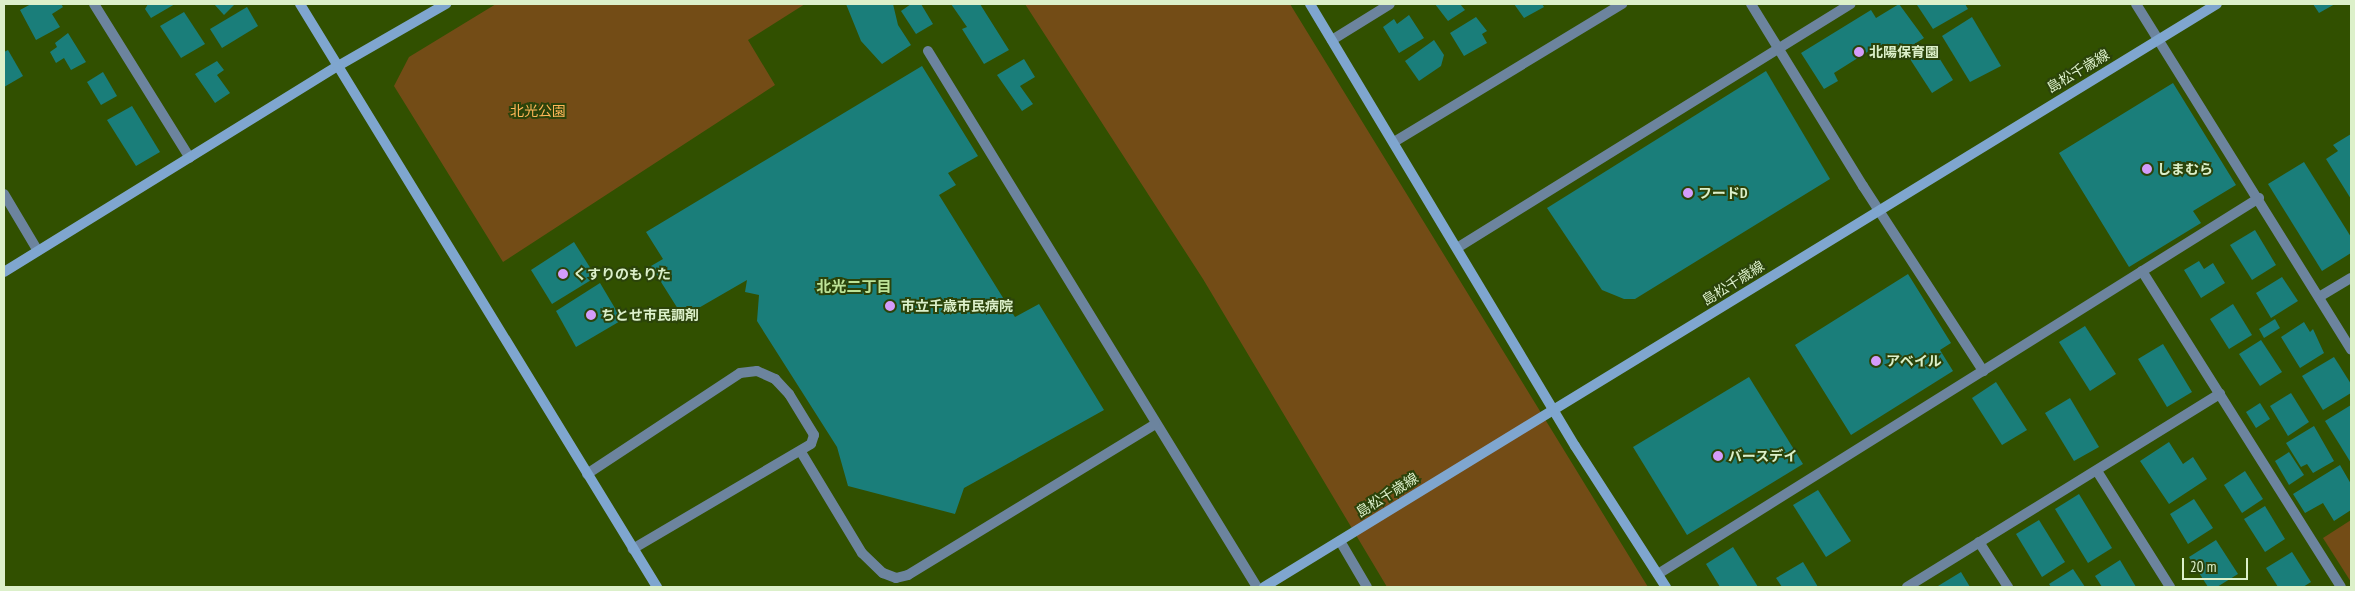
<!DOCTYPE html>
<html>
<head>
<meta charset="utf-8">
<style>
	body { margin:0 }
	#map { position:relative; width:2355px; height:591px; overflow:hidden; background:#315000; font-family:"PT Sans Narrow","Noto Sans JP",sans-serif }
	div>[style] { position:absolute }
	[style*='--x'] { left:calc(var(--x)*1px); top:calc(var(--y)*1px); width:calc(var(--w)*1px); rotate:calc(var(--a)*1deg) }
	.green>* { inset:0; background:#734c16 }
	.building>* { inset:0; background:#1a7e7a }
	.lane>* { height:10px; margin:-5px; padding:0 5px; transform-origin:5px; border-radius:5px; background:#6c849e }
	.street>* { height:10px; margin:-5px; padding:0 5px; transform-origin:5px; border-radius:5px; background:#6c849e }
	.secondary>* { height:10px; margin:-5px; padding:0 5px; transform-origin:5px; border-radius:5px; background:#7fa6cf }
	.dots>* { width:14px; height:14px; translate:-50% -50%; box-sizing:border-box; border:2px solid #2b430a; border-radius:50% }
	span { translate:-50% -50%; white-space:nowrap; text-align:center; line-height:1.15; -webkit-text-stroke:4px #2b430a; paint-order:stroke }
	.poi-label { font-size:14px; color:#dcf0ca; font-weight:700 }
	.left { translate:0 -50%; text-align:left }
	.street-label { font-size:14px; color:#dcf0ca }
	.park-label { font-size:14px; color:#ffb658 }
	.neighbourhood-label { font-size:15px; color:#bde398; font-weight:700 }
	.frame { position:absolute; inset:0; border:5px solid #dcf0ca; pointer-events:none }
	.scale { position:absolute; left:2182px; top:558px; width:66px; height:22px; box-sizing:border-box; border:2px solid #dcf0ca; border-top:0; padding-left:6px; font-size:15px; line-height:18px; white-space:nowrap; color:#dcf0ca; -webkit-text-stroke:4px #2b430a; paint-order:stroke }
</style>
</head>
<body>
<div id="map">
	<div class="green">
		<i style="clip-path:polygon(496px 4px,805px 4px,748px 40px,775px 85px,503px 262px,394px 86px,409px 57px)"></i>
		<i style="clip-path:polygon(1025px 4px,1290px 4px,1648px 587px,1387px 587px,1203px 279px)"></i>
		<i style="clip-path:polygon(2351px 520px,2351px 582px,2323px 538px)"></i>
	</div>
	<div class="building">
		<i style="clip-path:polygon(31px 4px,61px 4px,63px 7px,52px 14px,60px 27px,36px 40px,20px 10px)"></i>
		<i style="clip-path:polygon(148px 4px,175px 4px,151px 18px,145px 9px)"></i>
		<i style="clip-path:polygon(214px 4px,235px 4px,224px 15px)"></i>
		<i style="clip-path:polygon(846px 4px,893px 4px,898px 25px,911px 45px,882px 64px,861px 41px)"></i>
		<i style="clip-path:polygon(911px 4px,921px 4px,933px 24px,916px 34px,901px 11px)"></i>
		<i style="clip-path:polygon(951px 4px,980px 4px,1009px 50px,984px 64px,962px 29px,967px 27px)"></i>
		<i style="clip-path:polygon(1435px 4px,1460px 4px,1465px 10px,1448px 21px)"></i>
		<i style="clip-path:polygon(1514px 4px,1542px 4px,1544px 7px,1524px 18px)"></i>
		<i style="clip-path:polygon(1899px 4px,1924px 38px,1903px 51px,1899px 45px,1877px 58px,1872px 49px,1834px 73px,1838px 81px,1824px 89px,1801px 53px,1871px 10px,1876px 18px)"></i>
		<i style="clip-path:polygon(1919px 4px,1965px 4px,1968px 9px,1933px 29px,1917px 5px)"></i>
		<i style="clip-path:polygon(2313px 4px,2335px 4px,2319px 13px)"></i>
		<i style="clip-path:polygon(247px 7px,258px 26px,222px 48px,210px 29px)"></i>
		<i style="clip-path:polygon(184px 12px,205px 44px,181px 58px,160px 26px)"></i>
		<i style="clip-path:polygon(1409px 15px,1424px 38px,1399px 53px,1383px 27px,1394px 19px,1397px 24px)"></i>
		<i style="clip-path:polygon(1476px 17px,1487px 31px,1482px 34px,1487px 43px,1464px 56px,1450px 33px)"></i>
		<i style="clip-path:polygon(1972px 17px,2001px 66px,1970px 82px,1942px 36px)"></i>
		<i style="clip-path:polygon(68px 33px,86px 62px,71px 70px,64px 58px,56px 63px,50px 52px,57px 47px,55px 43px)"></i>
		<i style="clip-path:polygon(1434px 40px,1444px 55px,1441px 66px,1419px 81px,1405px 61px)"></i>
		<i style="clip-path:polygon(1931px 45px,1953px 80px,1932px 93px,1910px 59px)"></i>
		<i style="clip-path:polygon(8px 50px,23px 76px,4px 87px,4px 52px)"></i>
		<i style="clip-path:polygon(1024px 59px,1035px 77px,1020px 86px,1033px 104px,1022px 111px,997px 75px)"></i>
		<i style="clip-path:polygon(217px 61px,224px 70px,217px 75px,230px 93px,215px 103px,195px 74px)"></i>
		<i style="clip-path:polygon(922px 66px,978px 156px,948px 173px,956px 185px,939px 195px,1015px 317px,1039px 304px,1104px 410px,964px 488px,955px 514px,848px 486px,837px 447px,757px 321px,759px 295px,745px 292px,747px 280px,683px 317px,651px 266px,663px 259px,646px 232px)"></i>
		<i style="clip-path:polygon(1766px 71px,1830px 179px,1635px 299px,1624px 299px,1602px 290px,1547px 208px)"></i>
		<i style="clip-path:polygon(103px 72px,117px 96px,101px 105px,87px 82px)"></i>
		<i style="clip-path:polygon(2173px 83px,2236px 185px,2193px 211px,2201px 223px,2129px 267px,2059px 153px)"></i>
		<i style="clip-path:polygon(132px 106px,160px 152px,136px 166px,107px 120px)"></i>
		<i style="clip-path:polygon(2351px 134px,2351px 199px,2326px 159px,2338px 151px,2333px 145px)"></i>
		<i style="clip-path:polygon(2304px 162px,2351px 237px,2351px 253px,2322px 271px,2268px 184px)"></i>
		<i style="clip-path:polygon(2255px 230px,2276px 265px,2252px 280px,2230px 245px)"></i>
		<i style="clip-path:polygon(574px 242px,596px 277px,552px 304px,531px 270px)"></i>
		<i style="clip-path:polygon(2199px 261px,2204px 269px,2213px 263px,2225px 283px,2201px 298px,2184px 270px)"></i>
		<i style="clip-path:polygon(1908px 274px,1951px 343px,1940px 350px,1953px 371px,1851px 435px,1795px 345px)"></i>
		<i style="clip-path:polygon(2282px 277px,2298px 301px,2271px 318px,2256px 293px)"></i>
		<i style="clip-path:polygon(600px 283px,622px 320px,576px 347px,556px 311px)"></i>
		<i style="clip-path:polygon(2233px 304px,2252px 335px,2229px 349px,2210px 319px)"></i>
		<i style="clip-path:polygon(2275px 319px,2280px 328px,2264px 338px,2259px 329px)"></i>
		<i style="clip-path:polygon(2304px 322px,2310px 332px,2313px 329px,2324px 353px,2300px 368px,2281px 337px)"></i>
		<i style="clip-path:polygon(2085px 326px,2116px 374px,2090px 391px,2059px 342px)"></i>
		<i style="clip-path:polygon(2261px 340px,2282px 372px,2260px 386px,2239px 354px)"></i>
		<i style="clip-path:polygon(2163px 344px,2192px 392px,2167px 407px,2138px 359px)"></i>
		<i style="clip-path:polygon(2334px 357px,2351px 384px,2351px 393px,2323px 410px,2302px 376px)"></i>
		<i style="clip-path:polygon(1749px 377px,1803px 464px,1687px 535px,1633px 447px)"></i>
		<i style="clip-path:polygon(1996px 382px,2027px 430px,2002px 445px,1972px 398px)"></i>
		<i style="clip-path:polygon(2291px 393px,2309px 422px,2288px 436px,2270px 406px)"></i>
		<i style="clip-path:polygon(2070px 398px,2099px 447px,2074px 461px,2045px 413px)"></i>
		<i style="clip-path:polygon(2260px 403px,2270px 419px,2256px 428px,2246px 412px)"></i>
		<i style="clip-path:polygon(2351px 405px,2351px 463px,2325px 421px)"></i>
		<i style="clip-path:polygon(2314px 426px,2334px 461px,2313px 473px,2307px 464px,2301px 467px,2286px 443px)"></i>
		<i style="clip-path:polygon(2169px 442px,2183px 464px,2193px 457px,2207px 479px,2169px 504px,2140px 461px)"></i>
		<i style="clip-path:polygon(2289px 452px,2304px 475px,2289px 485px,2275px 461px)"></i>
		<i style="clip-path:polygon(2340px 465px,2351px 484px,2351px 510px,2334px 521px,2323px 503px,2305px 513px,2293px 494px)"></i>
		<i style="clip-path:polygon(2245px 471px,2263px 499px,2242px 513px,2224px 485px)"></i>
		<i style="clip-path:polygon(1818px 490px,1851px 541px,1826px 557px,1793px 505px)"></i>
		<i style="clip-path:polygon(2079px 494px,2112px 548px,2088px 563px,2055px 509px)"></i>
		<i style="clip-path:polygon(2194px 499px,2213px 528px,2188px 544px,2170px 514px)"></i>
		<i style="clip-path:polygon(2265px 506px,2285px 539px,2265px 552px,2244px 519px)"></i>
		<i style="clip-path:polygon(2039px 520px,2065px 562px,2042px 577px,2016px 534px)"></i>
		<i style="clip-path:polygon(2216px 540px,2238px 574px,2217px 587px,2208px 587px,2189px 557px)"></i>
		<i style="clip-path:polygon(1733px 547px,1758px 587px,1720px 587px,1706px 564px)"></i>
		<i style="clip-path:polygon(2292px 552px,2311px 582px,2303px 587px,2278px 587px,2266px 568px)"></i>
		<i style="clip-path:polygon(2120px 560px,2136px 587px,2102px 587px,2095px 576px)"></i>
		<i style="clip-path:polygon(1803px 562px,1818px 587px,1782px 587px,1776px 578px)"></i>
		<i style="clip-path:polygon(2073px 569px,2085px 587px,2051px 587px,2049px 584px)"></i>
		<i style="clip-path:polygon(1961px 572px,1970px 587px,1939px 587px,1938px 586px)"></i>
	</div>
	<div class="lane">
		<i style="--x:928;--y:51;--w:629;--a:58.46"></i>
		<i style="--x:801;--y:452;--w:118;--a:58.9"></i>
		<i style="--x:862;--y:553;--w:29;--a:44"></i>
		<i style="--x:883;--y:573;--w:14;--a:21"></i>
		<i style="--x:896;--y:578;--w:12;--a:-14"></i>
		<i style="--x:908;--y:575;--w:289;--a:-31.4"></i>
		<i style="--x:587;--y:474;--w:183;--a:-33.4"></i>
		<i style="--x:740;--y:373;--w:17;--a:-7"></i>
		<i style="--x:757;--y:371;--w:20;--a:24"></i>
		<i style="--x:775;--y:379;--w:21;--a:47"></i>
		<i style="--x:789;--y:394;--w:48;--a:58.6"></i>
		<i style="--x:814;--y:435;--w:9;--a:108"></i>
		<i style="--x:811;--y:444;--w:207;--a:149.5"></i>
	</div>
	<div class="street">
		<i style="--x:94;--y:4;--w:181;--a:58.1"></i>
		<i style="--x:1751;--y:4;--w:214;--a:58.4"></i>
		<i style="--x:1863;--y:186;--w:221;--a:57"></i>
		<i style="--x:2136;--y:4;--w:407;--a:58.1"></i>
		<i style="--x:1332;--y:40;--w:68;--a:-31.8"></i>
		<i style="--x:1394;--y:142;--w:267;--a:-31.2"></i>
		<i style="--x:4;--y:194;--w:66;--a:59.2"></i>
		<i style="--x:1457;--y:248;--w:463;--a:-31.8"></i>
		<i style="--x:2142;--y:271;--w:373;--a:57.8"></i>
		<i style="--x:2319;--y:297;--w:37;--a:-31"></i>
		<i style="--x:2097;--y:471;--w:137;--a:57.8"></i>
		<i style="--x:1340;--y:541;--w:53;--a:59.6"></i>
		<i style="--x:1979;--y:542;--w:54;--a:57.2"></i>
		<i style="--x:1658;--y:574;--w:709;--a:-32.03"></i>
		<i style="--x:1907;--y:587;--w:368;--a:-31.7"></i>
	</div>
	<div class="secondary">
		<i style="--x:300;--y:4;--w:684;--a:58.52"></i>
		<i style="--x:1310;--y:4;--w:515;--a:59.06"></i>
		<i style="--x:1575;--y:446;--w:168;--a:57.2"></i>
		<i style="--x:4;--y:272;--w:392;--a:-31.7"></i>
		<i style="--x:338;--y:66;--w:125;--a:-29.9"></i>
		<i style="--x:1264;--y:587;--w:1117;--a:-31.46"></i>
	</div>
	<div class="dots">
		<i style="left:1859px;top:52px;background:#d49cfb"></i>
		<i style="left:2147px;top:169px;background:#d49cfb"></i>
		<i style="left:1688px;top:193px;background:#d49cfb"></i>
		<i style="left:563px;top:274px;background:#d49cfb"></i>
		<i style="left:890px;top:306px;background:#d49cfb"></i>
		<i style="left:591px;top:315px;background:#d49cfb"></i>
		<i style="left:1876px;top:361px;background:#d49cfb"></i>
		<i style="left:1718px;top:456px;background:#d49cfb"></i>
	</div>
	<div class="poi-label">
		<span class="left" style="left:1869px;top:52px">北陽保育園</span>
		<span class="left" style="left:2157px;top:169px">しまむら</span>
		<span class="left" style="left:1698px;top:193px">フードD</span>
		<span class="left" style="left:573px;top:274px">くすりのもりた</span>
		<span class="left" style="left:901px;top:306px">市立千歳市民病院</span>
		<span class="left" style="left:601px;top:315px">ちとせ市民調剤</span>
		<span class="left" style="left:1886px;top:361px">アベイル</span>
		<span class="left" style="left:1728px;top:456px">バースデイ</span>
	</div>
	<div class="street-label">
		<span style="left:2078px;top:71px;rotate:-31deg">島松千歳線</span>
		<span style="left:1733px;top:283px;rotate:-32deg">島松千歳線</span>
		<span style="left:1387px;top:495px;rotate:-32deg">島松千歳線</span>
	</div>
	<div class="park-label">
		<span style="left:538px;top:111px">北光公園</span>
	</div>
	<div class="neighbourhood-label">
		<span style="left:854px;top:287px">北光二丁目</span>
	</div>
	<div class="frame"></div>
	<div class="scale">20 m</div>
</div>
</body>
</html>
